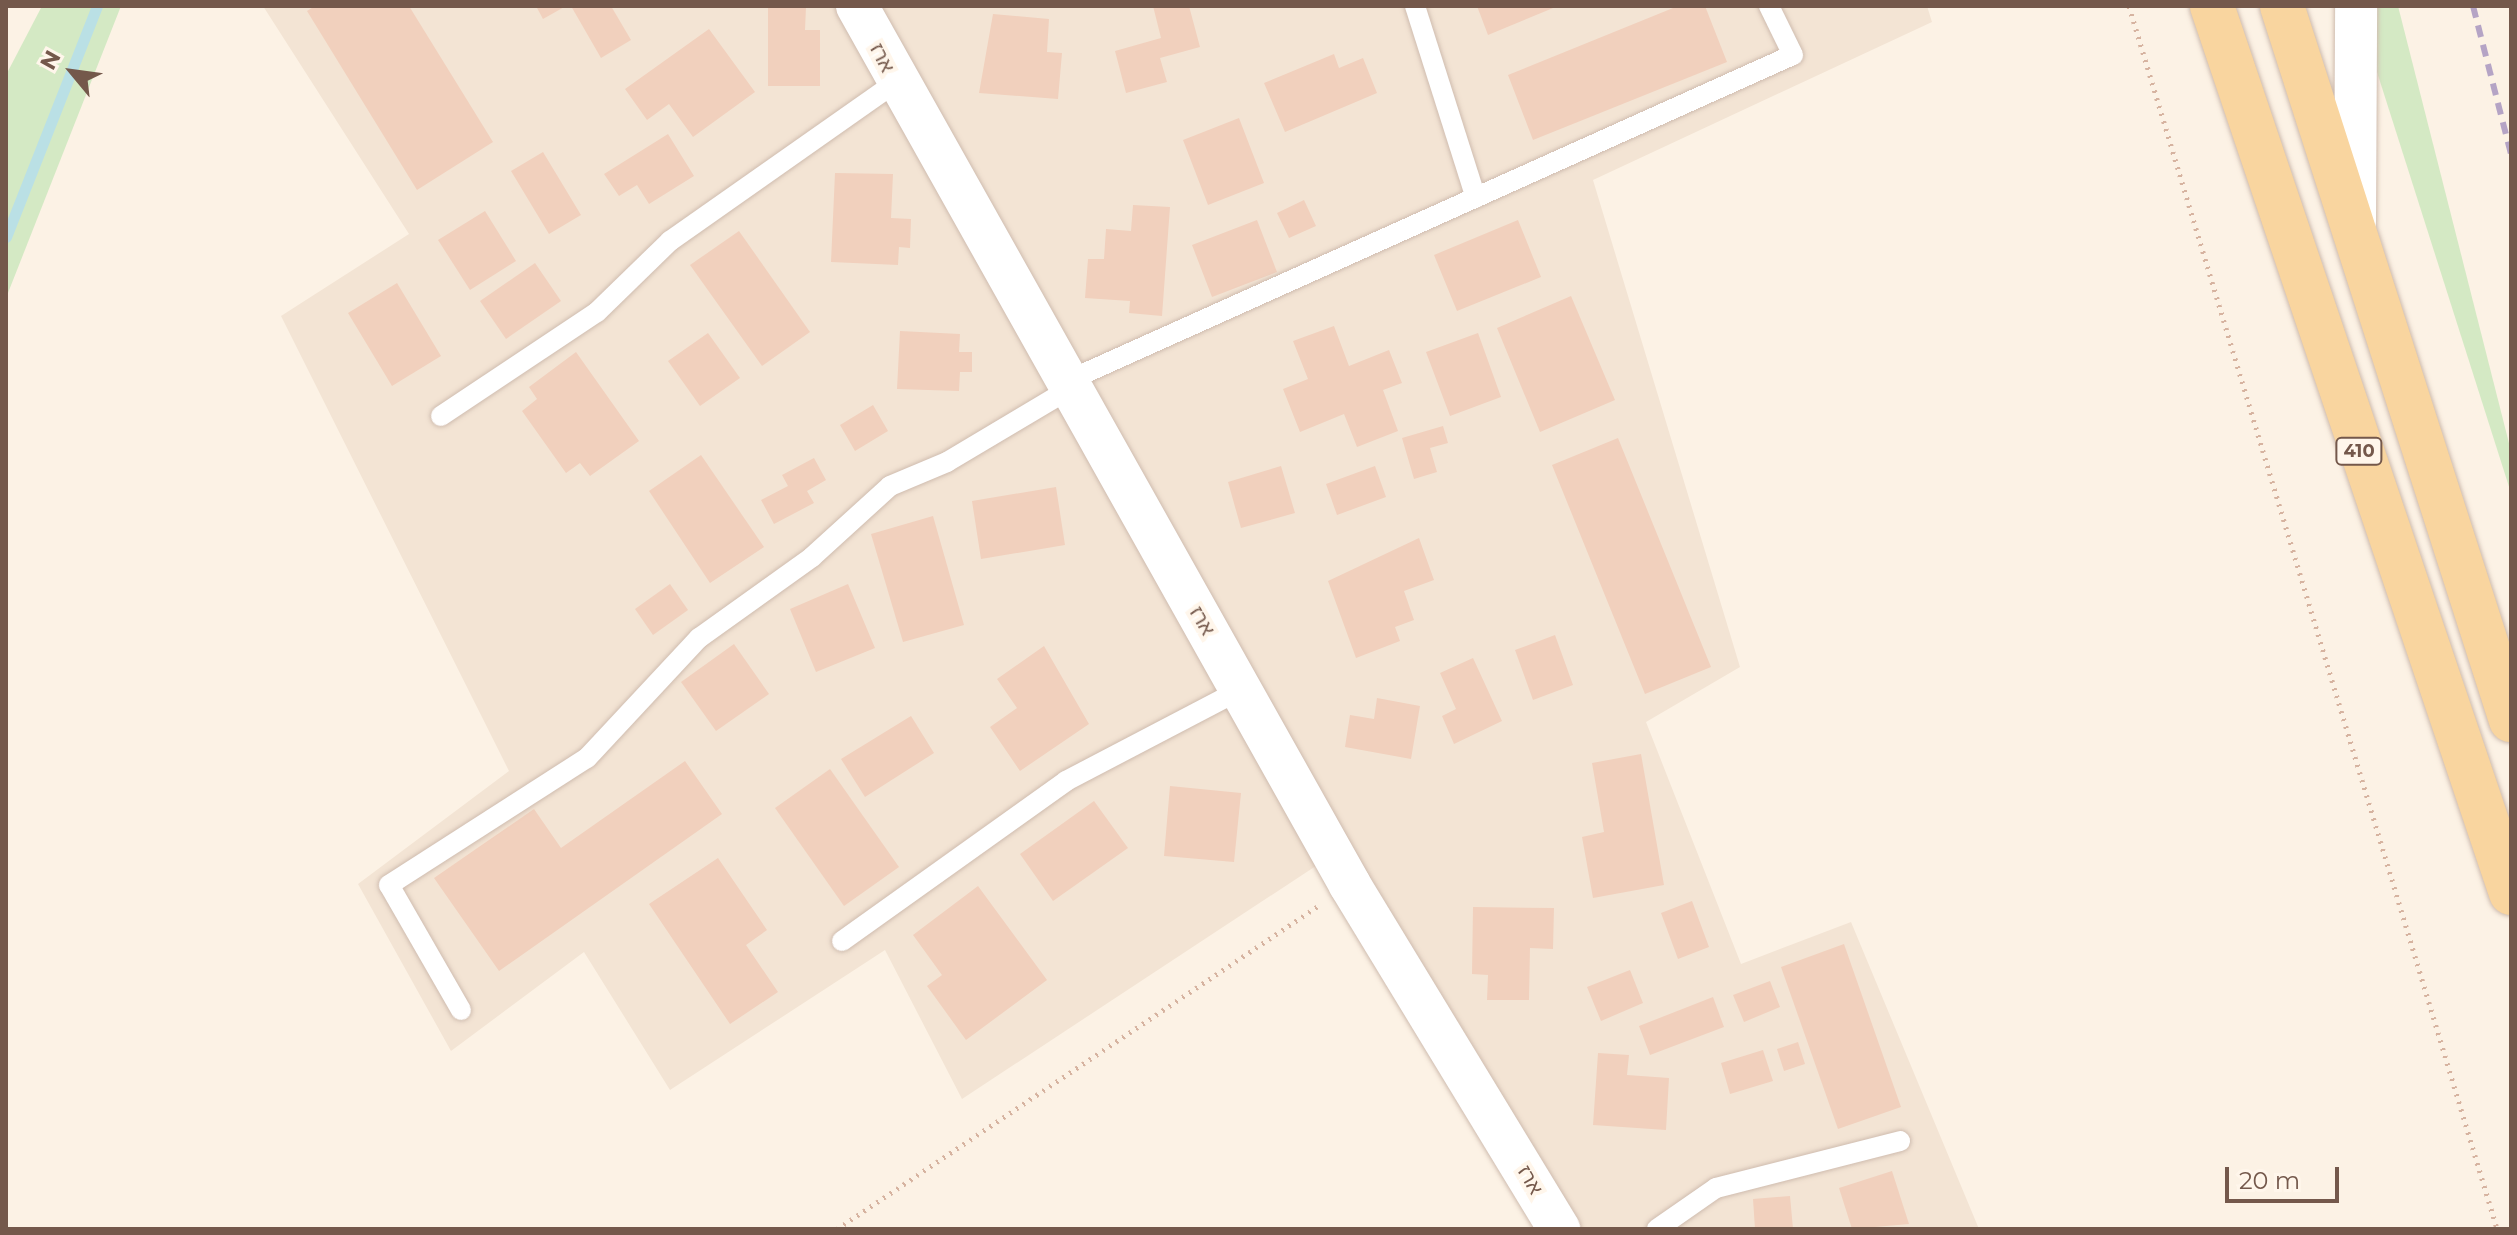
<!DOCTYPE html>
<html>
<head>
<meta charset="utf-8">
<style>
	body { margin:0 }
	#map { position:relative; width:2517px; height:1235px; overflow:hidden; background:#fcf2e5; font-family:Montserrat,"Noto Sans Hebrew",sans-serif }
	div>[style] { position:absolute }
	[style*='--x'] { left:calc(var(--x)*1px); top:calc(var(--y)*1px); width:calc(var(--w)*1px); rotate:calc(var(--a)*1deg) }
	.residential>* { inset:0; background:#f3e4d4 }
	.green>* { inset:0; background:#d4e9c4 }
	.stream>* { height:11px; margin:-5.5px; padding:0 5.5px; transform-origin:5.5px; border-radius:5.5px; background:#bae0e5 }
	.building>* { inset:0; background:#f1d0bd }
	.path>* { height:5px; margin-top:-2.5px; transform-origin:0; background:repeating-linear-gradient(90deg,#d6b3a0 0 2px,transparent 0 8px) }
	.roads { filter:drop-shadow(0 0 2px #cfbcaf) drop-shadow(0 0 2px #cfbcaf) }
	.service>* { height:20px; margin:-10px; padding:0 10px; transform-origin:10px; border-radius:10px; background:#fff }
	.minor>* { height:42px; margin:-21px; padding:0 21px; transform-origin:21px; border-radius:21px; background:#fff }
	.primary>* { height:44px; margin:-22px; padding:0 22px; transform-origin:22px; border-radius:22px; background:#f9d59f }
	.rail>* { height:6px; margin-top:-3px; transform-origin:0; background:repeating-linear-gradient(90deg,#b5a4c5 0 12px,transparent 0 20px) }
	span { translate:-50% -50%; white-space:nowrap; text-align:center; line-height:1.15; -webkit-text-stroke:8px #fff6eb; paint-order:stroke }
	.shield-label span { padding:2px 6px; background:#fff6eb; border:2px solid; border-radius:6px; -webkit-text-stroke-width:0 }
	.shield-label { font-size:18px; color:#74584b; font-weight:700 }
	.street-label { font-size:20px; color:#74584b }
	.frame { position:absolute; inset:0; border:8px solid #74584b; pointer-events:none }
	.north { position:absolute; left:32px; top:32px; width:80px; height:80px; -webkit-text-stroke:6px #fff6eb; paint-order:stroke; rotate:299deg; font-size:22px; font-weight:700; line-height:32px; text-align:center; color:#74584b }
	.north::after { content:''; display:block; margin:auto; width:28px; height:36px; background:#74584b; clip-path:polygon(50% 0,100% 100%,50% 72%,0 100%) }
	.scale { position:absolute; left:2225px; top:1167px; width:114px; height:36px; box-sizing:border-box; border:4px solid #74584b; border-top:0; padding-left:10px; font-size:24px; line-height:28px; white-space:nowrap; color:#74584b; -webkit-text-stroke:6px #fff6eb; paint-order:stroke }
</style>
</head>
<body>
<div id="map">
	<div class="residential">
		<i style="clip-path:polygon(263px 6px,1927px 6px,1932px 22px,1593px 180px,1740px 667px,1646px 722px,1741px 964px,1851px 922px,1979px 1229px,1546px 1229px,1334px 854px,962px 1099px,885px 950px,670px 1090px,584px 952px,451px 1051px,358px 884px,509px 771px,281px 316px,409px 234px)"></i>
	</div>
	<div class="green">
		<i style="clip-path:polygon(42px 6px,121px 6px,6px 298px,6px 75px)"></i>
		<i style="clip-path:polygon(2356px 6px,2398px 6px,2511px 451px,2511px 493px)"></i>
	</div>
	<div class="stream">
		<i style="--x:6;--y:237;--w:248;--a:-68.5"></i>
	</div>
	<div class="building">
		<i style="clip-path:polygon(315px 6px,409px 6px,493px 142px,417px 190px,307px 11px)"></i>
		<i style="clip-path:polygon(536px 6px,566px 6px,543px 19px)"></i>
		<i style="clip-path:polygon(571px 6px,611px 6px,631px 40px,601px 58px)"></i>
		<i style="clip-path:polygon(1153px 6px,1189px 6px,1200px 47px,1160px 58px,1167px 82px,1126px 93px,1115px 51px,1161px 38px)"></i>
		<i style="clip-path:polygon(1477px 6px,1558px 6px,1488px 35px)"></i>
		<i style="clip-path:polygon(1678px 6px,1705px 6px,1727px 62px,1533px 140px,1508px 75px)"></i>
		<i style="clip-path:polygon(768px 7px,806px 7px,805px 30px,820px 30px,820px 86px,768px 86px)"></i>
		<i style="clip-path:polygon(993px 14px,1049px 19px,1047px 52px,1062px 53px,1058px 99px,979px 93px)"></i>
		<i style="clip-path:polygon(709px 29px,755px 92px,693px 137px,669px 104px,647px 120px,625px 89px)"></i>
		<i style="clip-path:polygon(1334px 54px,1339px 68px,1363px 58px,1377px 93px,1285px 132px,1264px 83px)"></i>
		<i style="clip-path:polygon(1239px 118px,1264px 183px,1208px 205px,1183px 140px)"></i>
		<i style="clip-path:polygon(668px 134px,694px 176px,649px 204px,637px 185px,619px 196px,604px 174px)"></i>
		<i style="clip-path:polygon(543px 152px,581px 215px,549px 234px,511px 171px)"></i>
		<i style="clip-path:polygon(835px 173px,893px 174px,891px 218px,911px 219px,910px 248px,899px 247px,898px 265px,831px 262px)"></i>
		<i style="clip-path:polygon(1304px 200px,1316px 226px,1289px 238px,1277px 213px)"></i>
		<i style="clip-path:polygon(1133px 205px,1170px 207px,1162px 316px,1129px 313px,1130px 301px,1085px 298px,1088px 259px,1104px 259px,1106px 229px,1131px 231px)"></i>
		<i style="clip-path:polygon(485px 211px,516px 261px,470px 290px,438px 240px)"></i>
		<i style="clip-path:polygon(1257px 220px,1277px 272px,1212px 297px,1192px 245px)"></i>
		<i style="clip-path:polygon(1518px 220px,1541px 277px,1457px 311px,1434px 255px)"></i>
		<i style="clip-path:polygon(739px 231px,810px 332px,762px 366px,690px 265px)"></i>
		<i style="clip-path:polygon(535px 263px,561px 301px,506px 339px,480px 301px)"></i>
		<i style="clip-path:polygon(397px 283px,441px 356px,392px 386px,348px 313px)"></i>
		<i style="clip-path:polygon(1571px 296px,1615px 400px,1540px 432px,1497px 328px)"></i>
		<i style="clip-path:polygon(1334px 326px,1349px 366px,1389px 350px,1402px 383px,1383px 390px,1398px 431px,1357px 447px,1344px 414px,1300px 432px,1283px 389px,1308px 379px,1293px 341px)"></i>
		<i style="clip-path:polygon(900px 331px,960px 334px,959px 352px,972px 352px,972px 372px,960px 372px,959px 391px,897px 389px)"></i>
		<i style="clip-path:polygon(708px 333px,740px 378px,700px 406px,668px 361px)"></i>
		<i style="clip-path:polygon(1478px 333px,1501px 397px,1450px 416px,1426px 352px)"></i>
		<i style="clip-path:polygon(576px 352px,639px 441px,590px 476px,580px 463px,566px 473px,522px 411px,537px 399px,529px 387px)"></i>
		<i style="clip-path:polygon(873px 405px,888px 431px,855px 451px,840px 425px)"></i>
		<i style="clip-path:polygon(1443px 426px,1448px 443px,1430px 448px,1437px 472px,1414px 479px,1402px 438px)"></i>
		<i style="clip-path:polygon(1618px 438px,1711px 667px,1645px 694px,1552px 465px)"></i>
		<i style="clip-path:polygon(701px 455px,764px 547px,710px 583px,649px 491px)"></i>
		<i style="clip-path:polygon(814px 458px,826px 480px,807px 491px,814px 503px,774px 524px,761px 500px,788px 486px,782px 475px)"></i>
		<i style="clip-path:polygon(1281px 466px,1295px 513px,1241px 528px,1228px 482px)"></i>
		<i style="clip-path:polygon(1375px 466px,1386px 497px,1337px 515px,1326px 484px)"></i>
		<i style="clip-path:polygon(1056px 487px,1065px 545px,981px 559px,972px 501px)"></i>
		<i style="clip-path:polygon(933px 516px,964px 625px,903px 642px,871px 534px)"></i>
		<i style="clip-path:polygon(1419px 538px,1434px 580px,1404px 591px,1414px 620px,1395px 627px,1400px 641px,1356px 658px,1328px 581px)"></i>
		<i style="clip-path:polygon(670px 584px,688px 610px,653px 635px,635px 609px)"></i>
		<i style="clip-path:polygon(848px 584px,875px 648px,816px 672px,790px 609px)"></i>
		<i style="clip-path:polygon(1555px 635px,1573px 685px,1533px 700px,1515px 650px)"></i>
		<i style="clip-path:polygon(734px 644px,769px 694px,716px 731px,681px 682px)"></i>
		<i style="clip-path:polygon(1044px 646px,1089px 724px,1020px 771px,990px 727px,1017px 708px,997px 679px)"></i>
		<i style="clip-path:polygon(1473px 658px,1502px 721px,1454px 744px,1442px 716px,1456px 709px,1440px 673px)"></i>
		<i style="clip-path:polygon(1377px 698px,1420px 706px,1411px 759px,1345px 747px,1350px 715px,1374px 719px)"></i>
		<i style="clip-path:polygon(911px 716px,934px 753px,865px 797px,841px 759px)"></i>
		<i style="clip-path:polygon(1641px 754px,1664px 885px,1593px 898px,1582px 837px,1604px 832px,1592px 763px)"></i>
		<i style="clip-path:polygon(685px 761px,722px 814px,499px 971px,434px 878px,534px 809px,561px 848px)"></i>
		<i style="clip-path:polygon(830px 769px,899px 867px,844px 906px,775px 808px)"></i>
		<i style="clip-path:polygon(1170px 786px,1241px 793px,1234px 862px,1164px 856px)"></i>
		<i style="clip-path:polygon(1094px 801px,1128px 848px,1053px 901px,1020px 854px)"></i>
		<i style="clip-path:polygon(718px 858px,767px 930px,746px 945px,778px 992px,730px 1024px,649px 904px)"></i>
		<i style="clip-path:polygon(978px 886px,1047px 980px,966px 1040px,927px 986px,942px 975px,913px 935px)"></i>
		<i style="clip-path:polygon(1692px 901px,1709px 947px,1678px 959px,1661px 913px)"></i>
		<i style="clip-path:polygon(1473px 907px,1554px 908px,1553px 949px,1530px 948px,1529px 1000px,1487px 1000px,1488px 975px,1472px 974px)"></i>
		<i style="clip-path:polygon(1844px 944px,1901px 1107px,1838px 1129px,1781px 967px)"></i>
		<i style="clip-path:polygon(1630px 970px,1643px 1003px,1601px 1021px,1587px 987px)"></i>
		<i style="clip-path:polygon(1770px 981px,1780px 1007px,1744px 1022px,1733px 995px)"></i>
		<i style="clip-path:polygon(1713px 997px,1724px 1027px,1650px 1055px,1639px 1026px)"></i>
		<i style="clip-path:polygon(1798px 1042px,1805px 1064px,1784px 1071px,1777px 1049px)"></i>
		<i style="clip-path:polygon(1763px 1050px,1773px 1081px,1730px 1094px,1721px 1063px)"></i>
		<i style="clip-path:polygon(1598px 1053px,1629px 1055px,1627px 1075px,1669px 1078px,1666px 1130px,1593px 1125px)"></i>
		<i style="clip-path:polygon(1892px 1171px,1909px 1224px,1852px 1229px,1839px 1188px)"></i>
		<i style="clip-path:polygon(1790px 1196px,1793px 1229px,1755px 1229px,1753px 1199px)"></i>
	</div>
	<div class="path">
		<i style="--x:2129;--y:6;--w:1277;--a:73.25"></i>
		<i style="--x:837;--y:1229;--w:579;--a:-33.88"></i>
	</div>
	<div class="roads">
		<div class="service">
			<i style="--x:1415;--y:6;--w:201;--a:72.4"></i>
			<i style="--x:1063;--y:383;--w:800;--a:-24.2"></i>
			<i style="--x:1793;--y:55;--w:55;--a:-116.1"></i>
			<i style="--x:441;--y:416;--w:187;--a:-33.7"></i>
			<i style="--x:597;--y:312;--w:102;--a:-44.2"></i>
			<i style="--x:670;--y:241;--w:275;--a:-35.1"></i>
			<i style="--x:842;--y:941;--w:275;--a:-35.5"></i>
			<i style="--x:1066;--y:781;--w:199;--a:-27.6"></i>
			<i style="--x:461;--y:1010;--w:144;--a:-119.9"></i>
			<i style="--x:389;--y:885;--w:235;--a:-32.7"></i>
			<i style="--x:587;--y:758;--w:164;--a:-47"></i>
			<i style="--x:699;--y:638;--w:139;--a:-35.6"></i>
			<i style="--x:812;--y:557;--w:105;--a:-42.3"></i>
			<i style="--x:890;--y:486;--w:62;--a:-22.8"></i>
			<i style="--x:947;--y:462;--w:141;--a:-30.8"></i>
			<i style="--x:1657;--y:1229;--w:72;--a:-34.8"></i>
			<i style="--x:1716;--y:1188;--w:190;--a:-14.3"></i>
		</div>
		<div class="minor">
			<i style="--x:857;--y:6;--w:1008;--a:60.71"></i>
			<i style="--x:1350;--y:885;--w:403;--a:58.7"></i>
			<i style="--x:2355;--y:222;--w:216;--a:-89.7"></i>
		</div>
		<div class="primary">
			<i style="--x:2212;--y:6;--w:936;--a:71.37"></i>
			<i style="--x:2282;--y:6;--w:750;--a:72.22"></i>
		</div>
	</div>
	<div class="rail">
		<i style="--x:2473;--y:6;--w:153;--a:75.6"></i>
	</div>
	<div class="shield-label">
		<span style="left:2359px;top:451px">410</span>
	</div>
	<div class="street-label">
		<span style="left:882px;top:58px;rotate:63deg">ארז</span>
		<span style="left:1202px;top:621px;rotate:60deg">ארז</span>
		<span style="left:1530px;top:1180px;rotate:60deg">ארז</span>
	</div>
	<div class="frame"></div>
	<div class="north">N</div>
	<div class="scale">20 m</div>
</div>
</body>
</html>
